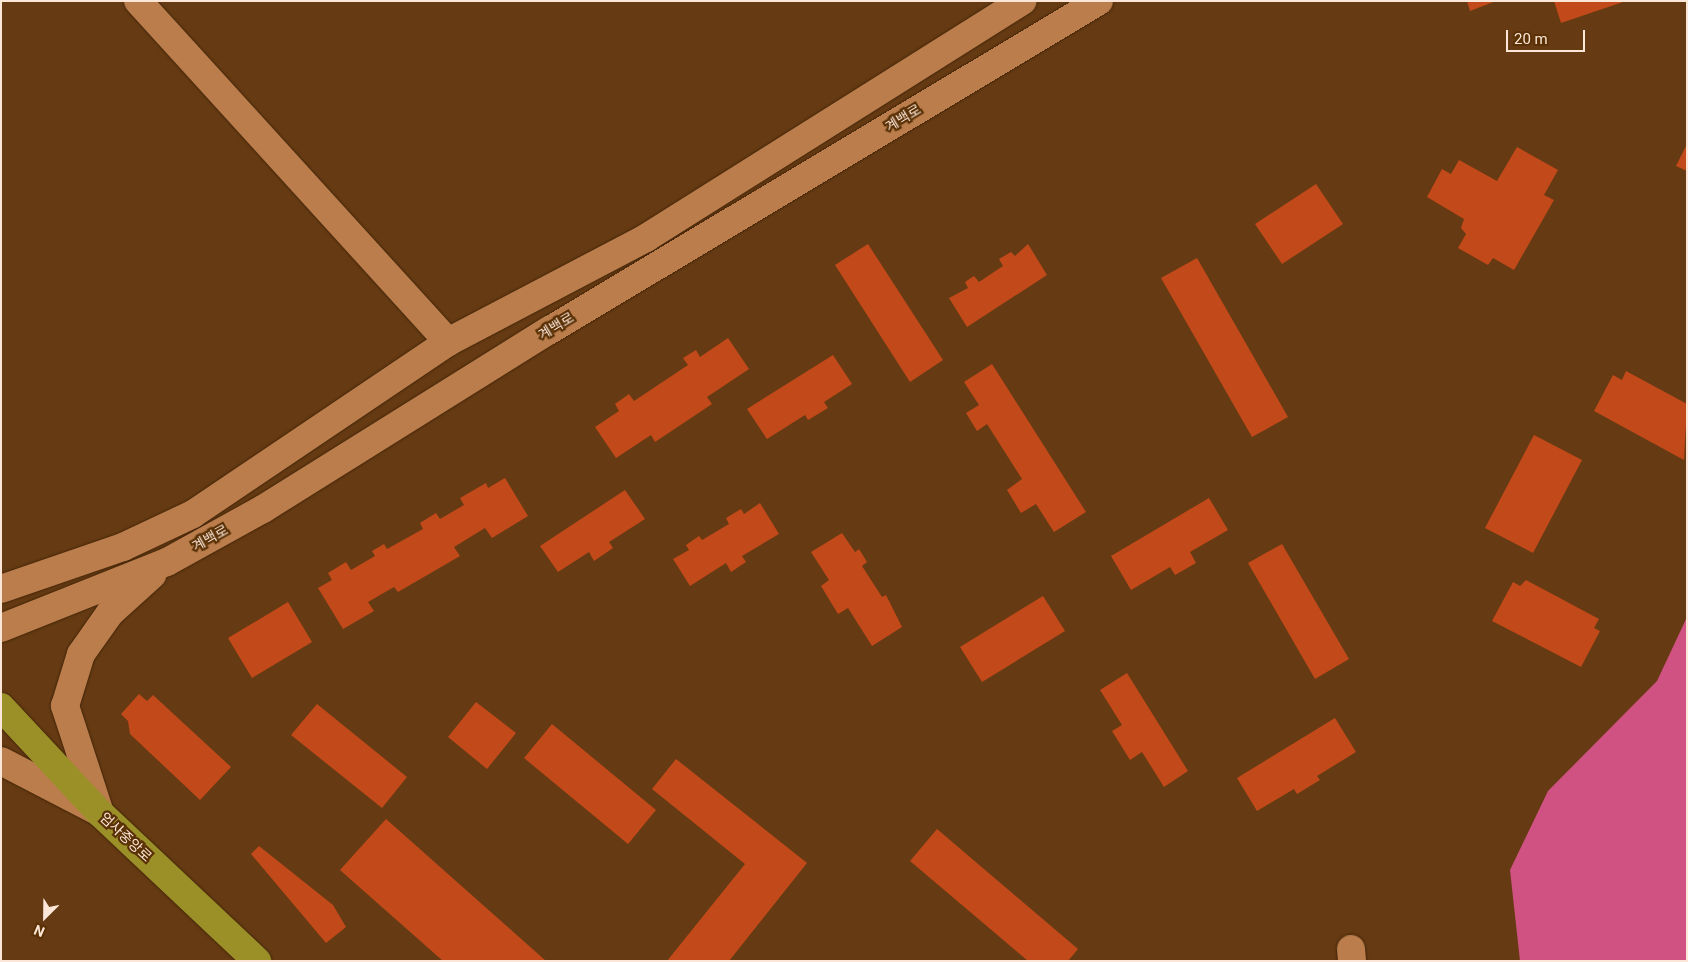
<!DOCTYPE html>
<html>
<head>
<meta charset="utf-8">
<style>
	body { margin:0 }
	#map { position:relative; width:1688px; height:962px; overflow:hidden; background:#663b13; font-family:Roboto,"Noto Sans KR",sans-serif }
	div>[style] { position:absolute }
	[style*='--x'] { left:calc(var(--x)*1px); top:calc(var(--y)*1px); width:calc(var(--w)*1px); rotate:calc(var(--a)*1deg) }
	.forest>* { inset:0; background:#d05282 }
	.building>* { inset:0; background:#c24919 }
	.roads { filter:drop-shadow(0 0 1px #432509) drop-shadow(0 0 1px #432509) }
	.minor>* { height:28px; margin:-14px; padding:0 14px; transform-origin:14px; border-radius:14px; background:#ba7d4b }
	.major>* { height:28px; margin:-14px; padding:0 14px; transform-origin:14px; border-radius:14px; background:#9b9028 }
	span { translate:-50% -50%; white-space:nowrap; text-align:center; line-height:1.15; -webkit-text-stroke:4.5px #5a3005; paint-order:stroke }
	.street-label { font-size:14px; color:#fbe6d7 }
	.frame { position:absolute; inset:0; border:2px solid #fbe6d7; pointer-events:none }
	.north { position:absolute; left:20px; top:892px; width:50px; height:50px; -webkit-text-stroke:4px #5a3005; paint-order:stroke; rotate:203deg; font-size:14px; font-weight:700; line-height:20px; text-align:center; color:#fbe6d7 }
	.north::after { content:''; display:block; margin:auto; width:18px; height:22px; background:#fbe6d7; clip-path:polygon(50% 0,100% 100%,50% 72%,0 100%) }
	.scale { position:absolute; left:1506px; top:30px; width:79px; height:22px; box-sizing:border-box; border:2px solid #fbe6d7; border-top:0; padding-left:6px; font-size:15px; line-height:18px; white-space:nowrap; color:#fbe6d7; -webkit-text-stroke:4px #5a3005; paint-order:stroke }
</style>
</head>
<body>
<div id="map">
	<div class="forest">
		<i style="clip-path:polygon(1687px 617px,1687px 961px,1520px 961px,1510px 870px,1548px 791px,1657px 681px)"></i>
	</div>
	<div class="building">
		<i style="clip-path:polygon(1467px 1px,1496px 1px,1470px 11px)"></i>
		<i style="clip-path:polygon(1554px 1px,1623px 1px,1623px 2px,1561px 23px)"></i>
		<i style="clip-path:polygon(1687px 144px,1687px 171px,1676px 166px)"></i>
		<i style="clip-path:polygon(1517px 147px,1558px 170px,1544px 195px,1554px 200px,1514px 270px,1493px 258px,1488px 265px,1458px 248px,1466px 234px,1461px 228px,1464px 219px,1427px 197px,1442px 169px,1451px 174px,1459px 160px,1497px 181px)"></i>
		<i style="clip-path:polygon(1316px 184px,1343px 224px,1282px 264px,1255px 224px)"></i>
		<i style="clip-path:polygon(868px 244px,943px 360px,910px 382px,835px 265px)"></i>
		<i style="clip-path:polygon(1028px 244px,1047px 275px,967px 327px,949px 298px,968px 288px,965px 282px,974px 276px,979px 282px,1003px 266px,999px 259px,1011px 252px,1015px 256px)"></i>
		<i style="clip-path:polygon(1197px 258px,1288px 417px,1252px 437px,1161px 278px)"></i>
		<i style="clip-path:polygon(728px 338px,749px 369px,707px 397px,712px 404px,655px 442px,651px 435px,616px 458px,595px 427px,619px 411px,615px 404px,629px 394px,634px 401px,688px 365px,683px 358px,696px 350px,700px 357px)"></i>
		<i style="clip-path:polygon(833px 355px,852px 384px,824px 402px,828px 408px,808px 420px,805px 415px,767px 439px,747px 409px)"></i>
		<i style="clip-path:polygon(992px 364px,1086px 512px,1054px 532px,1036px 504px,1021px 513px,1007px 490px,1022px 479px,987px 424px,977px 431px,966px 413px,979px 405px,964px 382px)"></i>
		<i style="clip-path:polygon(1626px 371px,1687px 404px,1684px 460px,1594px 411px,1613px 375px,1622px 380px)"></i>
		<i style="clip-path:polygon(1534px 435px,1582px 460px,1533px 553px,1485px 528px)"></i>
		<i style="clip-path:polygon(505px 478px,528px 516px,492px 538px,485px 528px,454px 547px,460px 556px,398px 592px,394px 587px,368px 602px,374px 611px,343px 629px,318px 588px,332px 580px,328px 573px,346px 562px,351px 570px,375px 556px,372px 551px,384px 544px,387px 549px,423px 529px,420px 523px,436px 513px,440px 519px,464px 505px,460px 498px,486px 483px,488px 488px)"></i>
		<i style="clip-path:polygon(625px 490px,645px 519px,609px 542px,613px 548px,594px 561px,589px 552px,558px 572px,540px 546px)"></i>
		<i style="clip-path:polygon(1209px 498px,1228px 530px,1190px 552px,1196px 563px,1175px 575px,1170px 567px,1131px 590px,1111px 556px)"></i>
		<i style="clip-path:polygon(760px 503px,779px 534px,742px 556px,746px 562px,731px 572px,726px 563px,690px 586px,673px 559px,689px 550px,686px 545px,699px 536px,702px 540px,729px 524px,726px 518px,741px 509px,744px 514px)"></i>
		<i style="clip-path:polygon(842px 533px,855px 552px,859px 549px,867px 562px,862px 566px,882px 597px,886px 595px,902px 627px,872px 646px,848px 608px,838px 614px,821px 586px,829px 580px,811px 552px)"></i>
		<i style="clip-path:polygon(1282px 544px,1349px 659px,1315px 679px,1248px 563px)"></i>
		<i style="clip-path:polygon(1526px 580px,1599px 619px,1594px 628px,1600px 631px,1581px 667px,1492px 621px,1513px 582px,1520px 586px)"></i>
		<i style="clip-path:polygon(1043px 596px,1065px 631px,982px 682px,960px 647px)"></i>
		<i style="clip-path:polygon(288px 602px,312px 642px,252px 678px,228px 638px)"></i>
		<i style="clip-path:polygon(1127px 673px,1188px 771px,1164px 787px,1142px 752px,1130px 760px,1112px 731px,1122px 725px,1100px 690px)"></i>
		<i style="clip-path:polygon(139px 694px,147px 701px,153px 695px,231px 767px,200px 800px,130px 734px,128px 721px,121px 714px)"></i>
		<i style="clip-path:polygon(476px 702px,516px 733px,487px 769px,448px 737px)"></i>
		<i style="clip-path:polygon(317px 704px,407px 777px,382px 808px,291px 735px)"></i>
		<i style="clip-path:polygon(1335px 718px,1356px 752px,1317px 776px,1320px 780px,1297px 794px,1294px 789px,1257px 811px,1237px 778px)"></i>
		<i style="clip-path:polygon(552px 724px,656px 810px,628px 844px,524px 758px)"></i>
		<i style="clip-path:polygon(676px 759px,807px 863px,729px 961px,667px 961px,745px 864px,652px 789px)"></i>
		<i style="clip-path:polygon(386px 819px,546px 961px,443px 961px,340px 870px)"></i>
		<i style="clip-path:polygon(937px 829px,1078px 949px,1068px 961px,1028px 961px,910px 861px)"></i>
		<i style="clip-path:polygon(259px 846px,333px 905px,346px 927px,326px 943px,251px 854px)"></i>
	</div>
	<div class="roads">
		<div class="minor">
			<i style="--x:138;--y:1;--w:461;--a:47.7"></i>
			<i style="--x:1;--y:589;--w:129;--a:-19"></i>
			<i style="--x:123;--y:547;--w:77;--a:-25.2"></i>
			<i style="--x:193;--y:514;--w:308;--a:-34"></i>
			<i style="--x:448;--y:342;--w:224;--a:-27.7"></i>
			<i style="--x:646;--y:238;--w:445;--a:-32.2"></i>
			<i style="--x:1;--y:628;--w:179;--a:-21.7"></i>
			<i style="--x:167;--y:562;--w:110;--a:-28.9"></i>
			<i style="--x:263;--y:509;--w:338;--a:-32"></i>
			<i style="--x:550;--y:330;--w:640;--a:-30.93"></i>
			<i style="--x:1;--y:761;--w:106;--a:27.5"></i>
			<i style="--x:100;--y:813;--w:113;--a:-108.1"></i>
			<i style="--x:65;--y:706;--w:54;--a:-72.9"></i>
			<i style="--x:81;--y:654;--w:50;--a:-54.7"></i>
			<i style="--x:110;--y:613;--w:57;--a:-42.1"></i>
			<i style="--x:1351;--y:949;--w:12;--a:85"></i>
		</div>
		<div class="major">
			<i style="--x:1;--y:707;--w:145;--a:47"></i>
			<i style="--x:100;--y:813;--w:216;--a:43.3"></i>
		</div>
	</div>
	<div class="street-label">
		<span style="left:903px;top:118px;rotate:-31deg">계백로</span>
		<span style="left:556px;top:326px;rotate:-31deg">계백로</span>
		<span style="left:210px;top:538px;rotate:-29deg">계백로</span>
		<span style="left:126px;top:837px;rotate:43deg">엄사중앙로</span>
	</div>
	<div class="frame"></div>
	<div class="north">N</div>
	<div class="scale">20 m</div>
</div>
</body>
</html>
